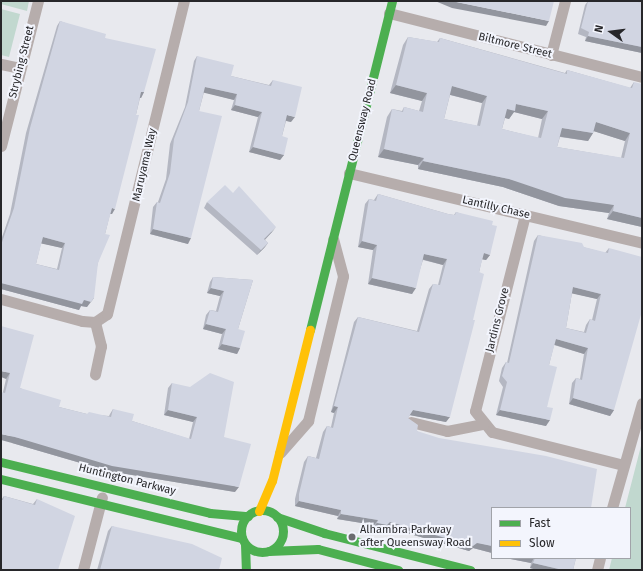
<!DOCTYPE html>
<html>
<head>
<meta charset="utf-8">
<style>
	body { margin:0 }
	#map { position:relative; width:643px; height:571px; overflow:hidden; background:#e8e9ee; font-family:"Fira Sans",sans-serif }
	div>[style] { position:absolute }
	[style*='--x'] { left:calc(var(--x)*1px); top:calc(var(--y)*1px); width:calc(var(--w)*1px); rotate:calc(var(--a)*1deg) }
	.green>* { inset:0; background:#c1d8cf }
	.street>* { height:11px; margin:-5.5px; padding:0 5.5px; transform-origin:5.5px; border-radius:5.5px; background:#b6adac }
	.fast>* { height:9px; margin:-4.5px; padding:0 4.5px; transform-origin:4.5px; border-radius:4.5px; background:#4caf50 }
	.fast>.ring { margin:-4.5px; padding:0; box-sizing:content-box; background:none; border:9px solid #4caf50; border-radius:50% }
	.slow>* { height:9px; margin:-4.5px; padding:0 4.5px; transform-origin:4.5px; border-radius:4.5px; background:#ffc107 }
	.wall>* { inset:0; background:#b4b7c2 }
	.shaded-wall>* { inset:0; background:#92959e }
	.building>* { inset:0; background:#d1d5e2 }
	.dots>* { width:11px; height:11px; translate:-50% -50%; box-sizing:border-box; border:2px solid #f3f5fd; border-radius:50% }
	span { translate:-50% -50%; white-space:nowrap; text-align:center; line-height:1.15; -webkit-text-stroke:4px #f3f5fd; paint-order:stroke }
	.street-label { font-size:11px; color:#27272a }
	.poi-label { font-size:11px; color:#27272a }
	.left { translate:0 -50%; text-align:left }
	.frame { position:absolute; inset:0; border:2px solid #27272a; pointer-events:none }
	.legend { position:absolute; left:491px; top:507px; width:140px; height:52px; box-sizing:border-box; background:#f3f5fd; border:1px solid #a1a3a9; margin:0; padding:5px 7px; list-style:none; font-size:12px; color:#27272a }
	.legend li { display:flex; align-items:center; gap:8px; height:20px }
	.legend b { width:20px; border:1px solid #a1a3a9 }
	.north { position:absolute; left:591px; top:12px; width:40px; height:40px; -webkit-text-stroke:3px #f3f5fd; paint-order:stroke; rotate:284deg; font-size:11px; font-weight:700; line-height:16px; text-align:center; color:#27272a }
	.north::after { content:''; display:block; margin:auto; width:14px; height:18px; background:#27272a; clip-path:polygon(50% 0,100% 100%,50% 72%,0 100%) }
</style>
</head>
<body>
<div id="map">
	<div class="green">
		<i style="clip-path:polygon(1px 1px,29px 1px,27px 11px,1px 4px)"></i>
		<i style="clip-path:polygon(1px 9px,20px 14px,9px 57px,1px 55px)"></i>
		<i style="clip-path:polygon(642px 442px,642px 570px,609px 570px,612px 558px,630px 558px,630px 508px,625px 508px)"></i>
	</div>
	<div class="street">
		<i style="--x:389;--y:13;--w:261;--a:14.2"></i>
		<i style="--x:551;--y:55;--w:56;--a:-75.5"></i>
		<i style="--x:1;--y:64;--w:19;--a:12"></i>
		<i style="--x:1;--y:146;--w:150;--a:-75.7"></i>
		<i style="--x:349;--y:173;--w:301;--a:13.4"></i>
		<i style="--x:525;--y:215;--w:202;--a:104.3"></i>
		<i style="--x:475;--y:411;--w:27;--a:51"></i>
		<i style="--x:492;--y:432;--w:135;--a:14.1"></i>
		<i style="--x:1;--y:299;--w:84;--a:15.2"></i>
		<i style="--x:82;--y:321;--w:13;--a:4"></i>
		<i style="--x:95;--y:322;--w:14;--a:-34"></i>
		<i style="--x:107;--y:314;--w:322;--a:-76.2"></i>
		<i style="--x:95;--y:322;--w:25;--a:76"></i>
		<i style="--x:101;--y:346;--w:29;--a:102"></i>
		<i style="--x:411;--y:422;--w:37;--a:14"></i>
		<i style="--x:447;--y:431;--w:37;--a:-11"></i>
		<i style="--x:280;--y:453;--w:43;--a:-48.8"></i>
		<i style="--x:308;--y:421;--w:149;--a:-76.4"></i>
		<i style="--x:343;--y:276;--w:38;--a:-105"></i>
		<i style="--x:612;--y:508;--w:109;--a:-74.1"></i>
		<i style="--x:83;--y:570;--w:75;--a:-75.4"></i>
		<i style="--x:597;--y:570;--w:12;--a:-76"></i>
	</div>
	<div class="fast">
		<i style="--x:310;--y:330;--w:339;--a:-76"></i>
		<i style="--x:1;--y:462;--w:215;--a:13.7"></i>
		<i style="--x:210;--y:513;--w:38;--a:5"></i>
		<i style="--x:1;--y:479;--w:248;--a:13.8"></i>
		<i class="ring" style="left:241px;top:510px;width:33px;height:33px"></i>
		<i style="--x:277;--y:517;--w:50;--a:18.8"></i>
		<i style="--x:324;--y:533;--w:151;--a:14.2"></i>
		<i style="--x:245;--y:544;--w:26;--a:88"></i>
		<i style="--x:269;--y:551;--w:49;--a:-2.3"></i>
		<i style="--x:318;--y:549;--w:83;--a:14.7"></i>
	</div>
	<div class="slow">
		<i style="--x:259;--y:511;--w:33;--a:-67"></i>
		<i style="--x:272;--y:481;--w:156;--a:-75.9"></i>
	</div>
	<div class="wall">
		<i style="clip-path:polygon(588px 1px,634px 1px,642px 3px,642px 53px,585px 41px,586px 37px,578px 34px,585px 5px)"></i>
		<i style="clip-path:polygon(evenodd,60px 21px,105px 38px,144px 92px,141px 98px,140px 98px,112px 214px,110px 214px,87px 307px,81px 306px,79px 310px,1px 289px,1px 240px,10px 214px,26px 133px,57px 26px,60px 21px,41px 243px,62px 248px,57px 269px,36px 264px,41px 243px)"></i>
		<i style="clip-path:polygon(evenodd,408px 37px,437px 42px,440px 38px,565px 73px,567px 70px,630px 88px,634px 82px,642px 227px,607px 219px,609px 213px,559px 206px,503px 187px,418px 169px,418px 165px,378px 157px,387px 117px,392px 109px,402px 111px,404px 107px,419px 111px,422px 101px,390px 93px,403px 45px,408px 37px,450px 95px,482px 103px,477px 126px,444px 119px,450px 95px,408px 37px,514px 112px,542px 119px,538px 138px,502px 129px,505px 118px,509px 119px,514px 112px,408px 37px,594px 131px,625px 141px,621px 158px,557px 147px,560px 137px,588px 141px,593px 133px,594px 131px)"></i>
		<i style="clip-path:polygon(197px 56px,231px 76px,269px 85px,273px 80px,291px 122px,286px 121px,282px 136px,284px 155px,280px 160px,249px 152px,258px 117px,231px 110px,234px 100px,204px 92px,199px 111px,188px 244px,150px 234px,153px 207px,157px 202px,158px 202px,166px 179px,170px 144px,185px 107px,194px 61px)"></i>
		<i style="clip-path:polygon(378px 194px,448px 214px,454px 215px,456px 212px,492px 225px,490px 255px,486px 260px,482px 259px,446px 422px,410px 415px,408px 418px,417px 431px,492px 508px,492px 553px,473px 548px,469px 551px,386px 527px,383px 530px,373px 528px,374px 525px,337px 519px,338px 516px,295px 506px,295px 499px,304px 462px,308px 456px,316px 458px,323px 432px,327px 426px,331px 427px,334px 413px,331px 412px,354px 322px,358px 317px,417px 331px,429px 289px,433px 284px,438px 285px,443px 265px,423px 260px,412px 294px,368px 284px,373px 250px,358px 247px,365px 204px,369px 199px,374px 200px)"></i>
		<i style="clip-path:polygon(207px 202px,272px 232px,265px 240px,268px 243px,264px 248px,257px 255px,204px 208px)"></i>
		<i style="clip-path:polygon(evenodd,538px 235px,605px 253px,609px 248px,614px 410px,610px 416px,569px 404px,572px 383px,576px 378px,580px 379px,584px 354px,554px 345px,549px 365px,547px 407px,546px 426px,496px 415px,503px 387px,499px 381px,502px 368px,506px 362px,507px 363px,534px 241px,538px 235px,572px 293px,597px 299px,592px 320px,590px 319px,586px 325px,584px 332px,566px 328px,572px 293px)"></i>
		<i style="clip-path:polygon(213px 277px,253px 280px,238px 329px,240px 348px,237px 354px,218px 349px,222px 334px,203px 329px,206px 315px,210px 310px,216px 311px,220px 296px,207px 293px,210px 282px)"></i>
		<i style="clip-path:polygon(1px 326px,20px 388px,59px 407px,87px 414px,109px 416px,110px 414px,113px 409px,132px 421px,189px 439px,193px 422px,164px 415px,168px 388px,172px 383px,224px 437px,235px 492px,108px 471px,12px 443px,3px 392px,6px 379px)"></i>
		<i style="clip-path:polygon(4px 496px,33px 504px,37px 499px,58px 570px,1px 500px)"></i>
		<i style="clip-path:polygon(112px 526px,219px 570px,97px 570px,108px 531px)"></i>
		<i style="clip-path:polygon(505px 558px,576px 558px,573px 570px,537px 570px,530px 568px,531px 563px)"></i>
	</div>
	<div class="shaded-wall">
		<i style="clip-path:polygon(435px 1px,452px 1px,549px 21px,546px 26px,452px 8px)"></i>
		<i style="clip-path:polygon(588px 36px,642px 47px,642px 53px,585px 41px)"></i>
		<i style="clip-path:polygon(396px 85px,427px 93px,422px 101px,390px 93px)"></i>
		<i style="clip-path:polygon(452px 86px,487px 96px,482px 103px,447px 94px)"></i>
		<i style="clip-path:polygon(205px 87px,237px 94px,234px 100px,201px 92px)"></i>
		<i style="clip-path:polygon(141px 92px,144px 92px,141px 98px,138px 97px)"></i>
		<i style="clip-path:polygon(516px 104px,548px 111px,542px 119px,514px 112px,509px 119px,502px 117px,507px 109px)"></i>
		<i style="clip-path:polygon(235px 105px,262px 112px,258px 117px,231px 110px)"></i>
		<i style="clip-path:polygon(287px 115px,295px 117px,291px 122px,283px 120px)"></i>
		<i style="clip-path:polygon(596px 122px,630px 133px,625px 141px,590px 130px)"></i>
		<i style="clip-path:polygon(562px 128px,593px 133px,588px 141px,556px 136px)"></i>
		<i style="clip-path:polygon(253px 147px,284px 155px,280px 160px,249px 152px)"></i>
		<i style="clip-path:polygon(384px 149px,424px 158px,418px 165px,378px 157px)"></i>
		<i style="clip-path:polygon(423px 161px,509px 179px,614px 205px,609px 213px,559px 206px,503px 187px,418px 169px)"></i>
		<i style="clip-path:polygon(112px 208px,115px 209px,112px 214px,108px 214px)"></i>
		<i style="clip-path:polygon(613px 211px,642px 218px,642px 227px,607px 219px)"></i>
		<i style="clip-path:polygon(276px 227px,272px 232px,260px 244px,264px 239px)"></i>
		<i style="clip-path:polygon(153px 229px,191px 238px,188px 244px,150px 234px)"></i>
		<i style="clip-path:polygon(43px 237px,65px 243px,62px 248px,39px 243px)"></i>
		<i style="clip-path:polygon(362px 241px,377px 245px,373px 250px,358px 247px)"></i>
		<i style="clip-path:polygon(268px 243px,264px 248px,257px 255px,261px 250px)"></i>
		<i style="clip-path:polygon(484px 253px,490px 255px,486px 260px,480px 259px)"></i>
		<i style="clip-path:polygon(424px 254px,447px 259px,443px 265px,421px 259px)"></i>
		<i style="clip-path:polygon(372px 278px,416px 288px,412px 294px,368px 284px)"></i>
		<i style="clip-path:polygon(1px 283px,84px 300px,94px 298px,87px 307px,81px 306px,79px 310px,1px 289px)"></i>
		<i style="clip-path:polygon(573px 287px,601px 294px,597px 299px,570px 293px)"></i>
		<i style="clip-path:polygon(211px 288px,224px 291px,220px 296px,207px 293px)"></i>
		<i style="clip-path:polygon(206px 324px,226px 329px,222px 334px,203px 329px)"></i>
		<i style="clip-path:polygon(556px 339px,588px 348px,584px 354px,552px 344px)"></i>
		<i style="clip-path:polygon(222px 344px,240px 348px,237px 354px,218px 349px)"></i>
		<i style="clip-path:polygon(1px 371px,10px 373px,6px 379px,1px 377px)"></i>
		<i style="clip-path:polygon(573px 398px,614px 410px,610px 416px,569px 404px)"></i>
		<i style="clip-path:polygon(334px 406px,338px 407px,334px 413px,331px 412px)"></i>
		<i style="clip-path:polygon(168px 410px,197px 417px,193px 422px,164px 415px)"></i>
		<i style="clip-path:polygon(413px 410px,450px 417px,446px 422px,409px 415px)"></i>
		<i style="clip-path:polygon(500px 410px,550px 420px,546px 426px,496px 415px)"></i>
		<i style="clip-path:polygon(1px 434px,239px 487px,235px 492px,108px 471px,12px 443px,1px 440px)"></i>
		<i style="clip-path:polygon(299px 501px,341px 510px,338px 516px,295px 506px)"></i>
		<i style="clip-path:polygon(341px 514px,378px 520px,374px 525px,337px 519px)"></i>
		<i style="clip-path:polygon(390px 522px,492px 546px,492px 553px,473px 548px,469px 551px,386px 527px,383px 530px,373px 528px,377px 523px)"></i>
		<i style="clip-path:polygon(505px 558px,534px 558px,531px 563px)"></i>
		<i style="clip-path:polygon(533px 563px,563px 570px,537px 570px,530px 568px)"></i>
	</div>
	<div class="building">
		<i style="clip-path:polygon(452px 1px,554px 1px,549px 21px,456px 2px)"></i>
		<i style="clip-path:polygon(588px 1px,596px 2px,596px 1px,634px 1px,642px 3px,642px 47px,588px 36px,589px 32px,581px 28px)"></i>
		<i style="clip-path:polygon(evenodd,60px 21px,106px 34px,105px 38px,156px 49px,144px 92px,141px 92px,136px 115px,139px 115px,115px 209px,112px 208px,105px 234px,110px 235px,98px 263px,94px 298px,91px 302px,84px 300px,82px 304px,1px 283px,1px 245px,14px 208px,30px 128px,60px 21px,43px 237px,65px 243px,59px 270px,36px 264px,43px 237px)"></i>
		<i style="clip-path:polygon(evenodd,408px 37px,439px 42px,440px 38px,567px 74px,567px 70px,632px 88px,634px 82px,642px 84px,642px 218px,613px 211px,614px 205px,565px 198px,509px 179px,423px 161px,424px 158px,384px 149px,392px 109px,403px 112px,404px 107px,423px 112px,427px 93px,396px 85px,408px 37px,452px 86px,487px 96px,480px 126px,444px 119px,452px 86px,408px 37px,516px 104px,548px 111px,541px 138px,502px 129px,507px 109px,515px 111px,516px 104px,408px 37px,596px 122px,630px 133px,624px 158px,557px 147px,562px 128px,593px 133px,596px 122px)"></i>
		<i style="clip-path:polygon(197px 56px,234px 65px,231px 76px,271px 86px,273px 80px,302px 87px,295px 117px,287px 115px,282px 136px,288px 138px,284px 155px,253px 147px,262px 112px,235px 105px,237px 94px,205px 87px,199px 111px,222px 116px,191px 238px,153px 229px,157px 202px,160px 203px,170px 173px,174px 139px,188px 102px)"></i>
		<i style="clip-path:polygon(225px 185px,233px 193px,239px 186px,276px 227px,264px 239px,268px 243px,261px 250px,207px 202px)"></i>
		<i style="clip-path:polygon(378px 194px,448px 214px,455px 215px,456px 212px,493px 221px,492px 225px,497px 226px,490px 255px,484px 253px,479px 272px,484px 274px,473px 320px,475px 320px,450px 417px,413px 410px,408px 418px,418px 425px,417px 431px,439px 438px,546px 456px,597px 469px,591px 508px,492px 508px,492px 546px,477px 543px,473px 546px,390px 522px,387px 525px,377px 523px,378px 520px,341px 514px,341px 510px,299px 501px,299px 494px,308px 456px,319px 459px,327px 426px,333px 428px,338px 407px,334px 406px,358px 317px,419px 332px,433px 284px,440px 285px,447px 259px,424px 254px,416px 288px,372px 278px,377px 245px,362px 241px,369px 199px,376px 201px)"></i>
		<i style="clip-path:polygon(evenodd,538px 235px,582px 243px,584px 247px,608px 253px,609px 248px,642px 257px,642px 311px,614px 410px,573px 398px,576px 378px,582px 380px,588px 348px,556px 339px,549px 365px,557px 367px,547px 407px,553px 408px,550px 420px,500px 410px,507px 382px,502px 376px,506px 362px,509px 363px,538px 235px,573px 287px,601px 294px,595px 321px,590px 319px,586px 333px,566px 328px,573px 287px)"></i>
		<i style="clip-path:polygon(213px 277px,253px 280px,238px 329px,245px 331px,240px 348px,222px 344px,226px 329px,206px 324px,210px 310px,218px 312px,224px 291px,211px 288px)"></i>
		<i style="clip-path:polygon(1px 326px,34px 335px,20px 388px,61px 400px,59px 407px,87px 414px,89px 412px,111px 417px,113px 409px,134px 414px,132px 421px,191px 439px,197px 417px,168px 410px,172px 383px,190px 387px,210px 373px,234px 382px,224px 437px,251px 444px,239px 487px,112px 466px,15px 437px,1px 434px,1px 392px,5px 393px,10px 373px,1px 371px)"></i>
		<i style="clip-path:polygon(4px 496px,35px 505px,37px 499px,75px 516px,58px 570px,1px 570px,1px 500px,3px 500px)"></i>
		<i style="clip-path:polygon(112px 526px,192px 544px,222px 558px,219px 570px,100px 570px)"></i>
		<i style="clip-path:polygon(535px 558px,576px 558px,573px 570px,563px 570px,533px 563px)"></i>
	</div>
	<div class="dots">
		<i style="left:352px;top:537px;background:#6b6b6f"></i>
	</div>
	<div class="street-label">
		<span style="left:515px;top:46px;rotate:14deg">Biltmore Street</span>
		<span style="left:22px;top:62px;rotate:-76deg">Strybing Street</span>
		<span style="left:363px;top:120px;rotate:-76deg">Queensway Road</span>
		<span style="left:145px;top:165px;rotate:-77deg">Maruyama Way</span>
		<span style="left:496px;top:208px;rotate:13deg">Lantilly Chase</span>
		<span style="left:498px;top:320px;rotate:-76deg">Jardins Grove</span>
		<span style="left:127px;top:480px;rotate:14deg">Huntington Parkway</span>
	</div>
	<div class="poi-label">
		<span class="left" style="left:360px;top:537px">Alhambra Parkway<br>after Queensway Road</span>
	</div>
	<div class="frame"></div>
	<ul class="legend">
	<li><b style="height:5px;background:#4caf50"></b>Fast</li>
	<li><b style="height:5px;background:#ffc107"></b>Slow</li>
	</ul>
	<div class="north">N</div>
</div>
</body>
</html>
